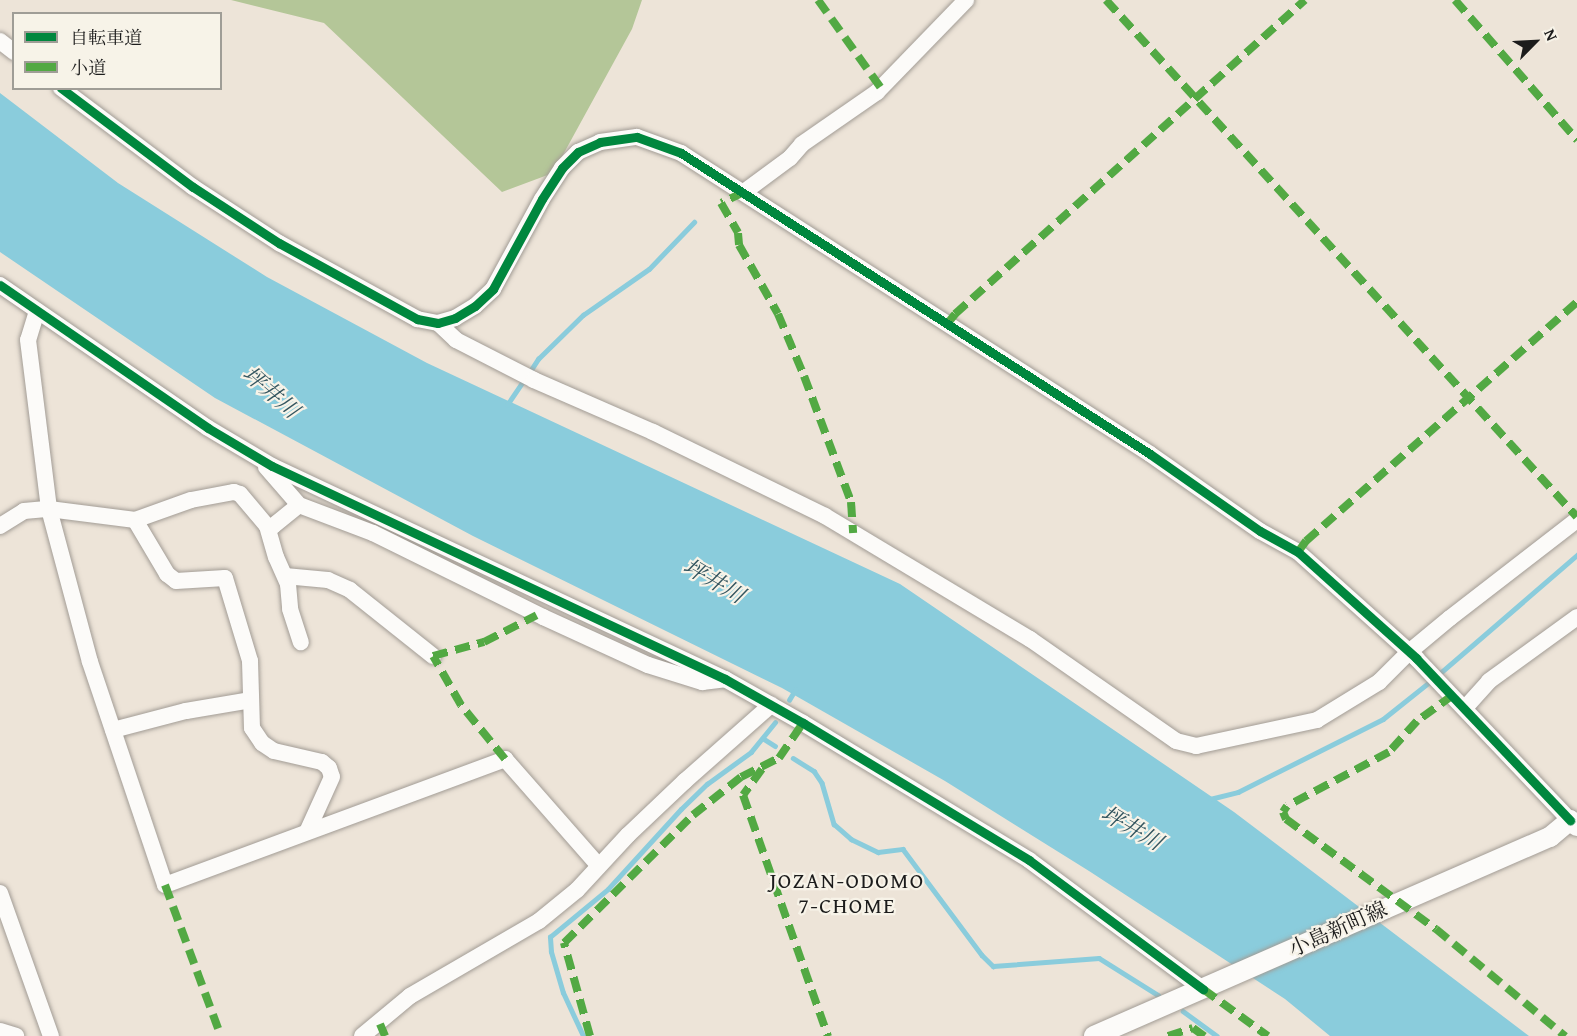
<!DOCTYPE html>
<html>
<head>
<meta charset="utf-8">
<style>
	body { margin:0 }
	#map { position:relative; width:1577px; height:1036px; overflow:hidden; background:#ede4d8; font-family:"Gentium Book Plus","Noto Serif JP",serif }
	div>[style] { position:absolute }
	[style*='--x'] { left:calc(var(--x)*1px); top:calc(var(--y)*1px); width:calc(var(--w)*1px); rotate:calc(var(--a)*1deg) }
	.forest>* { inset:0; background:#b4c698 }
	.water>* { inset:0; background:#8accdc }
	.stream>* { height:4.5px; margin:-2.25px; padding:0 2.25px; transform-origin:2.25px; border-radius:2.25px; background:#8accdc }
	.roads { filter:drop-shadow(0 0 2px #a29c95) drop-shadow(0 0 2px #a29c95) }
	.minor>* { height:16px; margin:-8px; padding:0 8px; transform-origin:8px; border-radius:8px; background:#fcfbf9 }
	.major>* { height:20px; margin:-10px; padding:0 10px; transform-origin:10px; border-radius:10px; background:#fcfbf9 }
	.quiet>* { height:8px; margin-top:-4px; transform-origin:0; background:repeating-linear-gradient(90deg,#52a943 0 15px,transparent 0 23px) }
	.cycleway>* { height:9px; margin:-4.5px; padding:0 4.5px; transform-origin:4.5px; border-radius:4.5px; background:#00873e }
	span { translate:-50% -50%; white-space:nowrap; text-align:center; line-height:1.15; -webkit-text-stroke:4.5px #f7f3e8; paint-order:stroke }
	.street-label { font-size:21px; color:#1c1c1c }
	.water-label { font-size:22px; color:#345660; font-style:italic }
	.neighbourhood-label { font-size:22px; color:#1c1c1c; letter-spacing:1.5px }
	.legend { position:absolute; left:12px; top:12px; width:210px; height:78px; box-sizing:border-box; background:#f7f3e8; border:2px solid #9f9d96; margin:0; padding:8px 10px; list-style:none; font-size:18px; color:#1c1c1c }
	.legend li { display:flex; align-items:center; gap:12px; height:30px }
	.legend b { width:30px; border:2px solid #9f9d96 }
	.north { position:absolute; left:1505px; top:12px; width:60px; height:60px; -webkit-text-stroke:4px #f7f3e8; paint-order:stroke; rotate:66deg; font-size:16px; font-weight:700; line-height:24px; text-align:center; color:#1c1c1c }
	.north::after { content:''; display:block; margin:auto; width:21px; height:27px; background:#1c1c1c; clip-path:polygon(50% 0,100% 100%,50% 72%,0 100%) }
</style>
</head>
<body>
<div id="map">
	<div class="forest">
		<i style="clip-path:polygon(231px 0,642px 0,632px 29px,553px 173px,502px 192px,324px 23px)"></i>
	</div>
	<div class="water">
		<i style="clip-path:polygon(0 93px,118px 183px,267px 277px,427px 363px,900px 584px,1234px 812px,1529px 1036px,1330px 1036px,1285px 999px,1089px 871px,945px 781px,782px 688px,473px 536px,215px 398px,0 252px)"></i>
	</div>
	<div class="stream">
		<i style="--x:529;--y:373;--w:17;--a:-57"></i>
		<i style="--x:538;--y:359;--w:63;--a:-44.4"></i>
		<i style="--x:583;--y:315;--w:80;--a:-34.9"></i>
		<i style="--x:649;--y:269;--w:65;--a:-46.2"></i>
		<i style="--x:507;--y:405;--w:30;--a:-56"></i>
		<i style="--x:1438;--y:675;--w:184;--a:-40.8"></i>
		<i style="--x:789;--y:700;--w:12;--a:-59"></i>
		<i style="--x:764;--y:739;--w:13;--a:32"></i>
		<i style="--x:793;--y:758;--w:25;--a:32"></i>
		<i style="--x:814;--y:771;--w:14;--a:56"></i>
		<i style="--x:822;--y:783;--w:43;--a:73.7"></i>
		<i style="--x:834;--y:824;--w:23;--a:41"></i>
		<i style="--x:851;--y:839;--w:30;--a:26"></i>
		<i style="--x:878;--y:852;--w:25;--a:-7"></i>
		<i style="--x:903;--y:849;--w:132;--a:53.3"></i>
		<i style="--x:982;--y:955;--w:16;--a:45"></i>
		<i style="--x:993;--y:966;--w:106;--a:-4.3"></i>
		<i style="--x:1099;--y:958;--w:70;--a:32.1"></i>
		<i style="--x:1210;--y:799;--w:29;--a:-14"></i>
		<i style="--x:1238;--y:792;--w:162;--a:-26.7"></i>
		<i style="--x:1383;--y:719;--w:63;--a:-38.5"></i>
		<i style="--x:1183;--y:1011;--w:42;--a:36.3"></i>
		<i style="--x:583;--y:1036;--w:47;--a:-114.9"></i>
		<i style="--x:563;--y:993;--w:43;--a:-106.3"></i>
		<i style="--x:551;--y:952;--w:15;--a:-94"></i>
		<i style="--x:550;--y:937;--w:75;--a:-39.6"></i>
		<i style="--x:608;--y:889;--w:108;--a:-47.6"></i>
		<i style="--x:681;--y:809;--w:36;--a:-44"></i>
		<i style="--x:707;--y:784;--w:54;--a:-36"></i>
		<i style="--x:751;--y:752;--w:38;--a:-51"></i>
	</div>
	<div class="roads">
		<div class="minor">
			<i style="--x:0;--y:41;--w:18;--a:38"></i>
			<i style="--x:61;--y:88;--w:165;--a:36.9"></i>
			<i style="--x:193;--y:187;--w:103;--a:33.1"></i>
			<i style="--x:279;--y:243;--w:158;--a:28.8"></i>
			<i style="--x:417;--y:319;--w:21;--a:11"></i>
			<i style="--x:438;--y:323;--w:18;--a:-16"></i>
			<i style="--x:455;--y:318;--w:23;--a:-31"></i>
			<i style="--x:475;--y:306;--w:25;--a:-43"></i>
			<i style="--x:493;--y:289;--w:102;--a:-61.4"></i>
			<i style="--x:542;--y:199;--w:37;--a:-57"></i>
			<i style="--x:562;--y:168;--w:23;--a:-45"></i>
			<i style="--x:578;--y:152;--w:24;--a:-24"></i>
			<i style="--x:600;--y:142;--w:37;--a:-8"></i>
			<i style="--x:637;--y:137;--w:47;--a:20"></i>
			<i style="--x:681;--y:153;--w:557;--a:32.69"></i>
			<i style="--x:1150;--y:454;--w:134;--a:35"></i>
			<i style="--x:1260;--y:531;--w:43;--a:28.9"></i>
			<i style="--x:1298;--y:552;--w:159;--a:41.9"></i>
			<i style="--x:1416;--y:658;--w:224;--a:46.5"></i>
			<i style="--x:744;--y:192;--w:57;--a:-36.5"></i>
			<i style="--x:790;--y:158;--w:18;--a:-49"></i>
			<i style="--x:802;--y:144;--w:91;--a:-34.7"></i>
			<i style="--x:877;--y:92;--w:128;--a:-45.9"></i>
			<i style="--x:0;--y:285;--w:252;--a:34.5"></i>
			<i style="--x:208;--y:428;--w:74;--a:30.7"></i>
			<i style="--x:272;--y:466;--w:501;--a:25.18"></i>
			<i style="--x:725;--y:679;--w:90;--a:29.4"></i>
			<i style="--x:803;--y:723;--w:264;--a:31.2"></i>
			<i style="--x:1029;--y:860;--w:217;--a:36.6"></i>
			<i style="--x:37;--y:311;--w:30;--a:107"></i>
			<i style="--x:28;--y:340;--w:170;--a:82.9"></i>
			<i style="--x:49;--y:509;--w:158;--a:75"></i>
			<i style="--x:90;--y:662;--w:235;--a:71.4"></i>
			<i style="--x:165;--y:885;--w:363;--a:-20.3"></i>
			<i style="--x:505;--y:759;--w:142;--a:48.7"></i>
			<i style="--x:438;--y:323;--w:25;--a:43"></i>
			<i style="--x:456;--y:340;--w:88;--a:27.1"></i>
			<i style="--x:534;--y:380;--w:130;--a:23.6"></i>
			<i style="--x:653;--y:432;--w:191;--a:26"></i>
			<i style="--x:825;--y:516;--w:239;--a:31"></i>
			<i style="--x:1030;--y:639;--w:178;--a:34.9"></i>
			<i style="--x:1176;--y:741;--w:21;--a:14"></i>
			<i style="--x:1196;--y:746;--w:124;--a:-12.1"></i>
			<i style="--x:1317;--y:720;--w:73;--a:-31.5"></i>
			<i style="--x:1379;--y:682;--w:42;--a:-45"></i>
			<i style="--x:1409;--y:652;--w:53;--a:-39.7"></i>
			<i style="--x:1450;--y:618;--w:160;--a:-37.7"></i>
			<i style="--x:266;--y:467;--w:50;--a:49"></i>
			<i style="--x:299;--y:505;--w:79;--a:20.7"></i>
			<i style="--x:373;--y:533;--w:190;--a:26.3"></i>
			<i style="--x:543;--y:617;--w:115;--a:24.6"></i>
			<i style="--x:648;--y:665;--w:57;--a:17.5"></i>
			<i style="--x:702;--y:682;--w:23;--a:-7"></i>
			<i style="--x:135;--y:520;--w:63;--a:59.3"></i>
			<i style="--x:167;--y:574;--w:11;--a:38"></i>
			<i style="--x:176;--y:581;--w:49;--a:-3.5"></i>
			<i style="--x:225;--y:578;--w:87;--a:73.2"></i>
			<i style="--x:250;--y:661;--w:67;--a:88.3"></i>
			<i style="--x:252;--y:728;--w:18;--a:56"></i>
			<i style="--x:262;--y:743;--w:14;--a:34"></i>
			<i style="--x:274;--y:751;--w:49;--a:12.9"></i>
			<i style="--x:322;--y:762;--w:9;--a:41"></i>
			<i style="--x:329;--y:768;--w:9;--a:72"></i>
			<i style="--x:332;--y:777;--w:60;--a:114.4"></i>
			<i style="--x:0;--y:526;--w:28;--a:-32"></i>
			<i style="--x:24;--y:511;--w:25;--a:-5"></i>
			<i style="--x:49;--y:509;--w:87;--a:7.3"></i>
			<i style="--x:135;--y:520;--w:59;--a:-19.7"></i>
			<i style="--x:191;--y:500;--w:44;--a:-10.5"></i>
			<i style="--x:234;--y:492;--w:6;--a:18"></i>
			<i style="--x:240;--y:494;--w:42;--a:49.8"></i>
			<i style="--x:267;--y:526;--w:6;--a:0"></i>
			<i style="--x:273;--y:526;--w:33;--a:-39"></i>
			<i style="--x:267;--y:526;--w:32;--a:74"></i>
			<i style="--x:276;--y:557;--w:30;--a:66"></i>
			<i style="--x:288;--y:584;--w:25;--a:85"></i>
			<i style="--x:290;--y:609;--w:35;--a:72"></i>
			<i style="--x:285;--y:576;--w:43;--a:5.3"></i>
			<i style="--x:328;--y:580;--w:24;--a:24"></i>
			<i style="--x:350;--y:590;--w:106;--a:38.5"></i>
			<i style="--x:1465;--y:708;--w:36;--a:-48"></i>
			<i style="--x:1489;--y:681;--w:109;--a:-36"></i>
			<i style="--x:113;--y:730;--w:75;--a:-14.6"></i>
			<i style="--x:186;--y:711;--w:66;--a:-9.6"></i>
			<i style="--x:0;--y:893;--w:152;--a:70.4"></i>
			<i style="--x:0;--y:1031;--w:17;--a:17"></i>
			<i style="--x:362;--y:1036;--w:62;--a:-39.8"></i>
			<i style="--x:410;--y:996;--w:149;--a:-30.2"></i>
			<i style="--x:539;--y:921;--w:49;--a:-39.2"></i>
			<i style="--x:577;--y:890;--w:75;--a:-47.2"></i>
			<i style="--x:628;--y:835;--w:79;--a:-43.5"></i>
			<i style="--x:685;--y:781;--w:115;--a:-41.5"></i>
		</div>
		<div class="major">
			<i style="--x:1094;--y:1036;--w:498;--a:-23.6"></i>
			<i style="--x:1550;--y:837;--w:26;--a:-40"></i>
			<i style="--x:1570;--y:820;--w:9;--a:41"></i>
		</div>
	</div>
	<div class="quiet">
		<i style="--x:818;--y:0;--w:108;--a:54.4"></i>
		<i style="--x:1106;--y:0;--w:699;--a:47.67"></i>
		<i style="--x:1455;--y:0;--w:186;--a:48.9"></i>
		<i style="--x:744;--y:192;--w:25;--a:154"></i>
		<i style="--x:721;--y:203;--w:34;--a:60"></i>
		<i style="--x:738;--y:233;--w:12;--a:85"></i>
		<i style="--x:739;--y:245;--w:79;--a:60.5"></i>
		<i style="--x:778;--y:314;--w:67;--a:67.2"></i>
		<i style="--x:804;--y:376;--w:134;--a:69.5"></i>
		<i style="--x:851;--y:502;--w:31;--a:86"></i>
		<i style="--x:947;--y:324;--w:13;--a:-51"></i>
		<i style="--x:955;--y:314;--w:470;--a:-41.9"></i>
		<i style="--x:1298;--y:552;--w:14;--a:-54"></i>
		<i style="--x:1306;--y:541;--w:361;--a:-41.4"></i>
		<i style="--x:1453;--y:695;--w:44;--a:144.2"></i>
		<i style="--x:1417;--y:721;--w:42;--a:132.1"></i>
		<i style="--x:1389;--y:752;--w:115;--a:152.1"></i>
		<i style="--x:1287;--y:806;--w:7;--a:124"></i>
		<i style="--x:1283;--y:812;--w:8;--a:67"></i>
		<i style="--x:1286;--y:819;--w:186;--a:36.3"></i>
		<i style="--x:1436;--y:929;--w:168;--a:39.7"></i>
		<i style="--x:505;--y:759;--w:70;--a:-129.2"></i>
		<i style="--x:461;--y:705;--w:56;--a:-119.7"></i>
		<i style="--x:433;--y:656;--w:53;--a:-15.4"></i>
		<i style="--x:484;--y:642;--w:59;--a:-27"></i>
		<i style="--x:762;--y:769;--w:32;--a:126"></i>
		<i style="--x:743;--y:795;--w:256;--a:70.6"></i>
		<i style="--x:165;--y:885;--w:161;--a:69.7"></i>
		<i style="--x:1203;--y:989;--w:80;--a:35.9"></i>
		<i style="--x:380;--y:1024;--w:13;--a:67"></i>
		<i style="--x:590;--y:1036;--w:97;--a:-105.6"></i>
		<i style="--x:564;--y:943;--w:182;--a:-44.8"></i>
		<i style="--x:693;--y:815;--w:61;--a:-38.4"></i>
		<i style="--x:741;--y:777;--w:42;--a:-26.6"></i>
		<i style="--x:779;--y:758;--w:42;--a:-55.6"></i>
		<i style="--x:1168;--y:1036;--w:26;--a:-18"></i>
		<i style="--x:1193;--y:1028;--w:14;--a:36"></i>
	</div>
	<div class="cycleway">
		<i style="--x:61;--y:88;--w:165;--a:36.9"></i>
		<i style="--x:193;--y:187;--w:103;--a:33.1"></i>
		<i style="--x:279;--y:243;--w:158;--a:28.8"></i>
		<i style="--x:417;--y:319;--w:21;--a:11"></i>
		<i style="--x:438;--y:323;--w:18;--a:-16"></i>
		<i style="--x:455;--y:318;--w:23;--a:-31"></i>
		<i style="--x:475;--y:306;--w:25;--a:-43"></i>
		<i style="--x:493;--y:289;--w:102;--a:-61.4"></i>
		<i style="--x:542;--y:199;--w:37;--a:-57"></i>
		<i style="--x:562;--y:168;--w:23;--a:-45"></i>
		<i style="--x:578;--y:152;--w:24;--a:-24"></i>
		<i style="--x:600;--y:142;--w:37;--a:-8"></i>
		<i style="--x:637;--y:137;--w:47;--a:20"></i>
		<i style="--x:681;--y:153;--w:557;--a:32.69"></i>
		<i style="--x:1150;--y:454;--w:134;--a:35"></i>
		<i style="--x:1260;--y:531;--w:43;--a:28.9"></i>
		<i style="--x:1298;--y:552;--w:159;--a:41.9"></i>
		<i style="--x:1416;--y:658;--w:224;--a:46.5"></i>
		<i style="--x:0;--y:285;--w:252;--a:34.5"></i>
		<i style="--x:208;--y:428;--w:74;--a:30.7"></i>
		<i style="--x:272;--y:466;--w:501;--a:25.18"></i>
		<i style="--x:725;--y:679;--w:90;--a:29.4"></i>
		<i style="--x:803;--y:723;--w:264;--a:31.2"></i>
		<i style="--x:1029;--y:860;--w:217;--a:36.6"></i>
	</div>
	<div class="street-label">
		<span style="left:1338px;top:929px;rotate:-24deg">小島新町線</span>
	</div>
	<div class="water-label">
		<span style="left:271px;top:392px;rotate:41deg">坪井川</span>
		<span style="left:714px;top:581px;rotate:30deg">坪井川</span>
		<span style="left:1132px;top:828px;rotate:30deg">坪井川</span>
	</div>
	<div class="neighbourhood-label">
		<span style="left:847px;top:893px">JOZAN-ODOMO<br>7-CHOME</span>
	</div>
	<ul class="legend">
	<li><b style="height:8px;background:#00873e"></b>自転車道</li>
	<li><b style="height:8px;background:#52a943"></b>小道</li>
	</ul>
	<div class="north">N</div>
</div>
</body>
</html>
